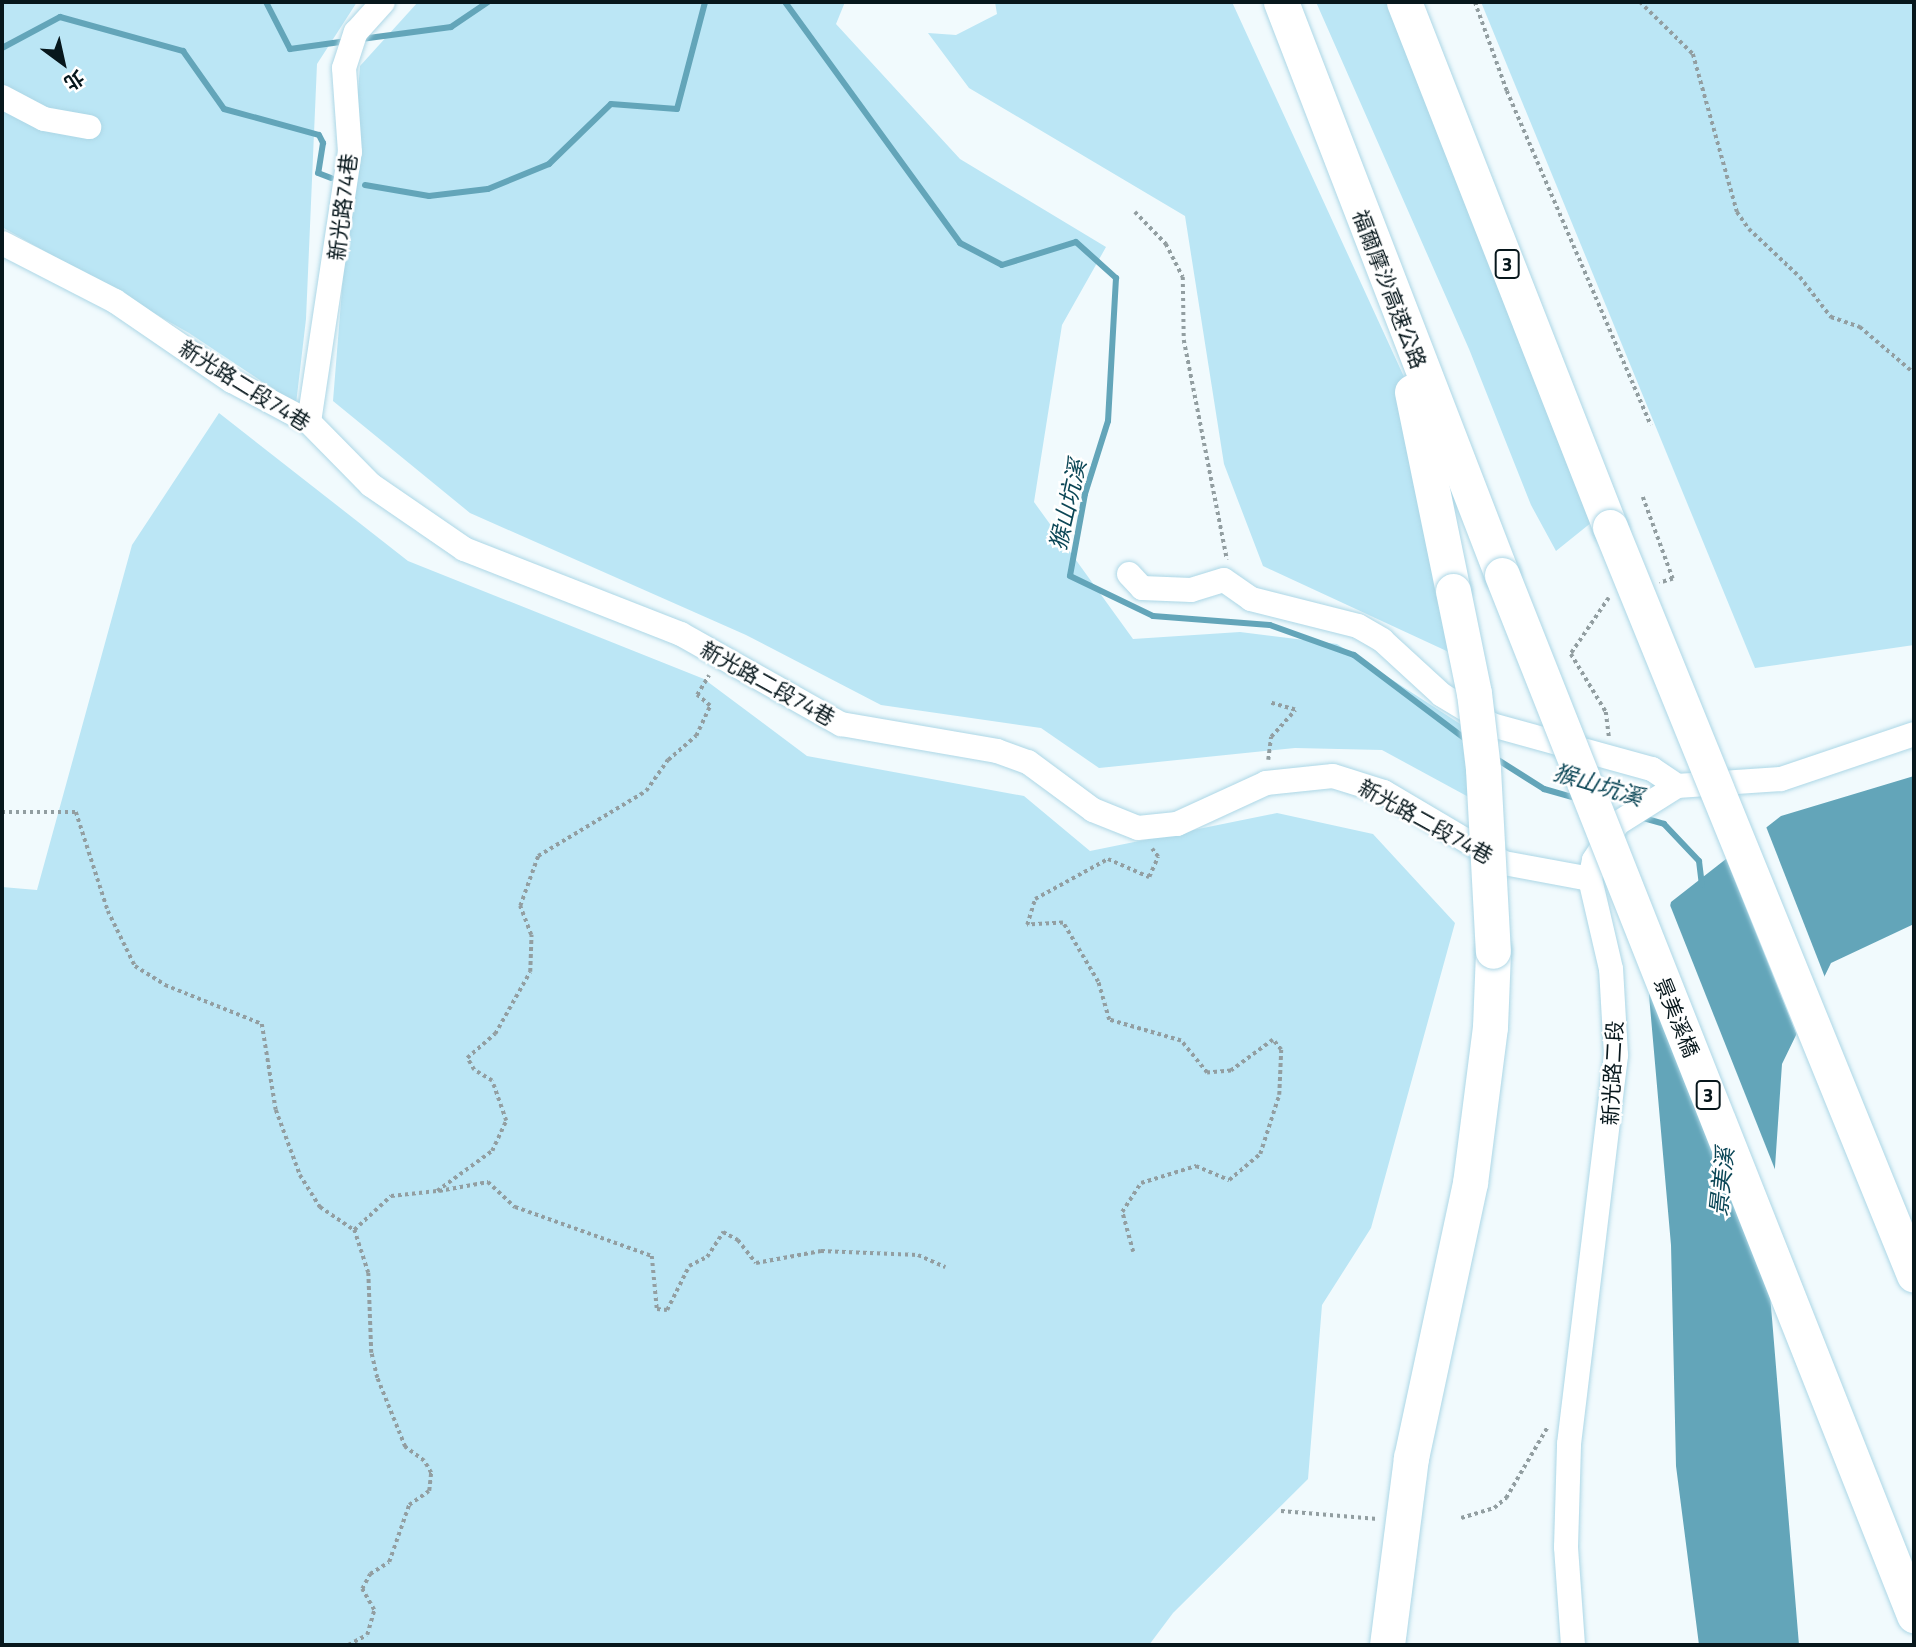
<!DOCTYPE html>
<html>
<head>
<meta charset="utf-8">
<style>
	body { margin:0 }
	#map { position:relative; width:1916px; height:1647px; overflow:hidden; background:#f1fafd; font-family:"Titillium Web","Noto Sans TC",sans-serif }
	div>[style] { position:absolute }
	[style*='--x'] { left:calc(var(--x)*1px); top:calc(var(--y)*1px); width:calc(var(--w)*1px); rotate:calc(var(--a)*1deg) }
	.green>* { inset:0; background:#bbe6f5 }
	.water>* { inset:0; background:#63a5b9 }
	.pier>* { inset:0; background:#f1fafd }
	.stream>* { height:6px; margin:-3px; padding:0 3px; transform-origin:3px; border-radius:3px; background:#63a5b9 }
	.path>* { height:3.5px; margin-top:-1.75px; transform-origin:0; background:repeating-linear-gradient(90deg,#929ea1 0 3.5px,transparent 0 7px) }
	.roads { filter:drop-shadow(0 0 2px #add7e6) drop-shadow(0 0 2px #add7e6) }
	.minor>* { height:24px; margin:-12px; padding:0 12px; transform-origin:12px; border-radius:12px; background:#fff }
	.highway>* { height:35px; margin:-17.5px; padding:0 17.5px; transform-origin:17.5px; border-radius:17.5px; background:#fff }
	.bridges { filter:drop-shadow(0 0 2px #add7e6) drop-shadow(0 0 2px #add7e6) }
	.highway-bridge>* { height:35px; margin:-17.5px; padding:0 17.5px; transform-origin:17.5px; border-radius:17.5px; background:#fff }
	span { translate:-50% -50%; white-space:nowrap; text-align:center; line-height:1.15; -webkit-text-stroke:5px #fff; paint-order:stroke }
	.shield-label span { padding:2px 5px; background:#fff; border:2px solid; border-radius:5px; -webkit-text-stroke-width:0 }
	.shield-label { font-size:19px; color:#07171c; font-weight:700 }
	.street-label { font-size:21px; color:#07171c }
	.water-label { font-size:23px; color:#0b4656; font-style:italic }
	.frame { position:absolute; inset:0; border:4px solid #07171c; pointer-events:none }
	.north { position:absolute; left:28px; top:28px; width:70px; height:70px; -webkit-text-stroke:5px #fff; paint-order:stroke; rotate:147deg; font-size:19px; font-weight:700; line-height:28px; text-align:center; color:#07171c }
	.north::after { content:''; display:block; margin:auto; width:24px; height:32px; background:#07171c; clip-path:polygon(50% 0,100% 100%,50% 72%,0 100%) }
</style>
</head>
<body>
<div id="map">
	<div class="green">
		<i style="clip-path:polygon(2px 2px,357px 2px,317px 64px,306px 319px,296px 404px,189px 333px,2px 227px)"></i>
		<i style="clip-path:polygon(418px 2px,845px 2px,836px 24px,960px 159px,1106px 247px,1062px 325px,1034px 502px,1133px 639px,1240px 632px,1337px 644px,1488px 742px,1487px 807px,1382px 750px,1295px 748px,1099px 768px,1041px 728px,881px 705px,746px 635px,470px 513px,333px 401px,360px 66px)"></i>
		<i style="clip-path:polygon(995px 2px,1232px 2px,1405px 379px,1479px 666px,1263px 566px,1224px 464px,1185px 216px,969px 88px,928px 33px,956px 35px,997px 14px)"></i>
		<i style="clip-path:polygon(1316px 2px,1389px 2px,1592px 522px,1556px 551px,1531px 505px,1469px 349px)"></i>
		<i style="clip-path:polygon(1481px 2px,1914px 2px,1914px 645px,1755px 668px)"></i>
		<i style="clip-path:polygon(219px 413px,408px 561px,704px 679px,807px 756px,1024px 796px,1090px 851px,1277px 813px,1373px 834px,1455px 923px,1371px 1228px,1322px 1305px,1308px 1479px,1173px 1613px,1149px 1645px,2px 1645px,2px 887px,37px 890px,132px 545px)"></i>
	</div>
	<div class="water">
		<i style="clip-path:polygon(1914px 776px,1914px 924px,1831px 963px,1782px 1064px,1768px 1270px,1799px 1645px,1699px 1645px,1676px 1466px,1671px 1245px,1649px 995px,1671px 902px,1781px 816px)"></i>
	</div>
	<div class="pier">
		<i style="clip-path:polygon(1765px 824px,1826px 980px,1798px 1038px,1725px 856px)"></i>
		<i style="clip-path:polygon(1668px 900px,1778px 1177px,1771px 1270px,1649px 980px)"></i>
	</div>
	<div class="stream">
		<i style="--x:266;--y:2;--w:53;--a:62.9"></i>
		<i style="--x:290;--y:49;--w:58;--a:-8"></i>
		<i style="--x:785;--y:2;--w:298;--a:54"></i>
		<i style="--x:960;--y:243;--w:47;--a:27.6"></i>
		<i style="--x:1002;--y:265;--w:77;--a:-17.3"></i>
		<i style="--x:1076;--y:242;--w:54;--a:42"></i>
		<i style="--x:1116;--y:278;--w:143;--a:93.2"></i>
		<i style="--x:1108;--y:421;--w:77;--a:107.5"></i>
		<i style="--x:1085;--y:494;--w:83;--a:100.4"></i>
		<i style="--x:1070;--y:576;--w:92;--a:25.7"></i>
		<i style="--x:1153;--y:616;--w:117;--a:4.4"></i>
		<i style="--x:1270;--y:625;--w:89;--a:19.7"></i>
		<i style="--x:1354;--y:655;--w:143;--a:37"></i>
		<i style="--x:361;--y:39;--w:91;--a:-7.6"></i>
		<i style="--x:451;--y:27;--w:45;--a:-34"></i>
		<i style="--x:2;--y:48;--w:66;--a:-28.1"></i>
		<i style="--x:60;--y:17;--w:128;--a:15.5"></i>
		<i style="--x:183;--y:51;--w:71;--a:54.7"></i>
		<i style="--x:224;--y:109;--w:98;--a:15.3"></i>
		<i style="--x:319;--y:135;--w:9;--a:63"></i>
		<i style="--x:323;--y:143;--w:30;--a:99"></i>
		<i style="--x:318;--y:173;--w:14;--a:21"></i>
		<i style="--x:365;--y:185;--w:65;--a:9.8"></i>
		<i style="--x:429;--y:196;--w:59;--a:-6.8"></i>
		<i style="--x:488;--y:189;--w:66;--a:-22.3"></i>
		<i style="--x:549;--y:164;--w:86;--a:-44.1"></i>
		<i style="--x:611;--y:104;--w:66;--a:4.3"></i>
		<i style="--x:677;--y:109;--w:111;--a:-75.3"></i>
		<i style="--x:1495;--y:758;--w:58;--a:32.3"></i>
		<i style="--x:1544;--y:789;--w:36;--a:16"></i>
		<i style="--x:1640;--y:817;--w:25;--a:16"></i>
		<i style="--x:1664;--y:824;--w:51;--a:46.6"></i>
		<i style="--x:1699;--y:861;--w:24;--a:83"></i>
	</div>
	<div class="path">
		<i style="--x:1475;--y:2;--w:95;--a:70.2"></i>
		<i style="--x:1507;--y:91;--w:364;--a:66.7"></i>
		<i style="--x:1640;--y:2;--w:74;--a:44.5"></i>
		<i style="--x:1693;--y:54;--w:164;--a:74.4"></i>
		<i style="--x:1737;--y:212;--w:21;--a:55"></i>
		<i style="--x:1749;--y:229;--w:70;--a:43.3"></i>
		<i style="--x:1800;--y:277;--w:51;--a:52.2"></i>
		<i style="--x:1831;--y:317;--w:31;--a:19"></i>
		<i style="--x:1860;--y:327;--w:71;--a:40.4"></i>
		<i style="--x:1135;--y:212;--w:45;--a:45.9"></i>
		<i style="--x:1166;--y:244;--w:37;--a:63"></i>
		<i style="--x:1183;--y:277;--w:63;--a:89.1"></i>
		<i style="--x:1184;--y:340;--w:224;--a:78.9"></i>
		<i style="--x:1643;--y:497;--w:87;--a:69.9"></i>
		<i style="--x:1673;--y:579;--w:14;--a:163"></i>
		<i style="--x:1609;--y:598;--w:68;--a:124.2"></i>
		<i style="--x:1571;--y:654;--w:68;--a:58.9"></i>
		<i style="--x:1606;--y:712;--w:25;--a:83"></i>
		<i style="--x:1268;--y:760;--w:23;--a:-83"></i>
		<i style="--x:1271;--y:737;--w:36;--a:-48"></i>
		<i style="--x:1295;--y:710;--w:26;--a:-164"></i>
		<i style="--x:2;--y:812;--w:74;--a:0"></i>
		<i style="--x:76;--y:812;--w:104;--a:72.1"></i>
		<i style="--x:108;--y:911;--w:61;--a:63.9"></i>
		<i style="--x:135;--y:966;--w:36;--a:32"></i>
		<i style="--x:165;--y:985;--w:105;--a:21.9"></i>
		<i style="--x:262;--y:1024;--w:87;--a:80.8"></i>
		<i style="--x:276;--y:1110;--w:69;--a:69.7"></i>
		<i style="--x:300;--y:1175;--w:38;--a:58"></i>
		<i style="--x:320;--y:1207;--w:41;--a:34.1"></i>
		<i style="--x:439;--y:1191;--w:50;--a:-10.4"></i>
		<i style="--x:488;--y:1182;--w:37;--a:43"></i>
		<i style="--x:515;--y:1207;--w:145;--a:19.7"></i>
		<i style="--x:652;--y:1256;--w:53;--a:84.6"></i>
		<i style="--x:657;--y:1309;--w:10;--a:6"></i>
		<i style="--x:667;--y:1310;--w:49;--a:-63.4"></i>
		<i style="--x:689;--y:1266;--w:20;--a:-27"></i>
		<i style="--x:707;--y:1257;--w:30;--a:-57"></i>
		<i style="--x:723;--y:1232;--w:17;--a:28"></i>
		<i style="--x:738;--y:1240;--w:29;--a:52"></i>
		<i style="--x:756;--y:1263;--w:66;--a:-10.5"></i>
		<i style="--x:821;--y:1251;--w:97;--a:2.4"></i>
		<i style="--x:918;--y:1255;--w:30;--a:24"></i>
		<i style="--x:1133;--y:1252;--w:41;--a:-105.4"></i>
		<i style="--x:1122;--y:1212;--w:35;--a:-57"></i>
		<i style="--x:1141;--y:1183;--w:58;--a:-17.2"></i>
		<i style="--x:1196;--y:1166;--w:36;--a:23"></i>
		<i style="--x:1229;--y:1180;--w:40;--a:-40"></i>
		<i style="--x:1260;--y:1154;--w:62;--a:-72.1"></i>
		<i style="--x:1279;--y:1095;--w:45;--a:-87.5"></i>
		<i style="--x:1281;--y:1050;--w:13;--a:-129"></i>
		<i style="--x:1273;--y:1040;--w:52;--a:143.6"></i>
		<i style="--x:1231;--y:1071;--w:24;--a:175"></i>
		<i style="--x:1207;--y:1073;--w:41;--a:-129.1"></i>
		<i style="--x:1181;--y:1041;--w:75;--a:-163.7"></i>
		<i style="--x:1109;--y:1020;--w:40;--a:-106"></i>
		<i style="--x:1098;--y:982;--w:69;--a:-120.7"></i>
		<i style="--x:1063;--y:923;--w:36;--a:177"></i>
		<i style="--x:1027;--y:925;--w:27;--a:-73"></i>
		<i style="--x:1035;--y:899;--w:83;--a:-28.7"></i>
		<i style="--x:1108;--y:859;--w:45;--a:23.7"></i>
		<i style="--x:1149;--y:877;--w:22;--a:-66"></i>
		<i style="--x:1158;--y:857;--w:10;--a:-127"></i>
		<i style="--x:1281;--y:1511;--w:97;--a:4.7"></i>
		<i style="--x:1461;--y:1518;--w:34;--a:-17"></i>
		<i style="--x:1494;--y:1508;--w:16;--a:-40"></i>
		<i style="--x:1506;--y:1498;--w:83;--a:-59.7"></i>
		<i style="--x:348;--y:1645;--w:21;--a:-28"></i>
		<i style="--x:367;--y:1635;--w:26;--a:-74"></i>
		<i style="--x:374;--y:1610;--w:24;--a:-120"></i>
		<i style="--x:362;--y:1589;--w:17;--a:-62"></i>
		<i style="--x:370;--y:1574;--w:22;--a:-32"></i>
		<i style="--x:389;--y:1562;--w:60;--a:-70.7"></i>
		<i style="--x:409;--y:1505;--w:24;--a:-35"></i>
		<i style="--x:429;--y:1491;--w:18;--a:-84"></i>
		<i style="--x:431;--y:1473;--w:14;--a:-120"></i>
		<i style="--x:424;--y:1461;--w:24;--a:-144"></i>
		<i style="--x:405;--y:1447;--w:74;--a:-112.1"></i>
		<i style="--x:377;--y:1378;--w:26;--a:-103"></i>
		<i style="--x:371;--y:1353;--w:80;--a:-92.1"></i>
		<i style="--x:368;--y:1273;--w:45;--a:-108"></i>
		<i style="--x:354;--y:1230;--w:50;--a:-42.6"></i>
		<i style="--x:391;--y:1196;--w:46;--a:-6.2"></i>
		<i style="--x:437;--y:1191;--w:68;--a:-36"></i>
		<i style="--x:492;--y:1151;--w:33;--a:-65"></i>
		<i style="--x:506;--y:1121;--w:42;--a:-109.3"></i>
		<i style="--x:492;--y:1081;--w:21;--a:-149"></i>
		<i style="--x:474;--y:1070;--w:14;--a:-120"></i>
		<i style="--x:467;--y:1058;--w:37;--a:-41"></i>
		<i style="--x:495;--y:1034;--w:71;--a:-60.6"></i>
		<i style="--x:530;--y:972;--w:37;--a:-88"></i>
		<i style="--x:531;--y:935;--w:31;--a:-111"></i>
		<i style="--x:520;--y:906;--w:53;--a:-70.2"></i>
		<i style="--x:538;--y:856;--w:126;--a:-31"></i>
		<i style="--x:646;--y:791;--w:38;--a:-55"></i>
		<i style="--x:668;--y:760;--w:37;--a:-41"></i>
		<i style="--x:696;--y:736;--w:33;--a:-65"></i>
		<i style="--x:710;--y:706;--w:17;--a:-140"></i>
		<i style="--x:697;--y:695;--w:23;--a:-59"></i>
	</div>
	<div class="roads">
		<div class="minor">
			<i style="--x:2;--y:97;--w:47;--a:27.6"></i>
			<i style="--x:44;--y:119;--w:46;--a:10.1"></i>
			<i style="--x:2;--y:243;--w:127;--a:27.2"></i>
			<i style="--x:115;--y:301;--w:142;--a:34.4"></i>
			<i style="--x:232;--y:381;--w:87;--a:28"></i>
			<i style="--x:309;--y:422;--w:88;--a:45.5"></i>
			<i style="--x:371;--y:485;--w:113;--a:34.5"></i>
			<i style="--x:464;--y:549;--w:233;--a:21.4"></i>
			<i style="--x:681;--y:634;--w:184;--a:29.4"></i>
			<i style="--x:841;--y:724;--w:158;--a:9.8"></i>
			<i style="--x:997;--y:751;--w:33;--a:20"></i>
			<i style="--x:1028;--y:762;--w:81;--a:36.4"></i>
			<i style="--x:1093;--y:810;--w:48;--a:21.8"></i>
			<i style="--x:1138;--y:828;--w:39;--a:-6"></i>
			<i style="--x:1177;--y:824;--w:98;--a:-24.7"></i>
			<i style="--x:1266;--y:783;--w:67;--a:-6"></i>
			<i style="--x:1333;--y:776;--w:53;--a:17.4"></i>
			<i style="--x:1384;--y:792;--w:139;--a:30.6"></i>
			<i style="--x:1504;--y:863;--w:87;--a:10.5"></i>
			<i style="--x:309;--y:422;--w:273;--a:-81.4"></i>
			<i style="--x:350;--y:152;--w:84;--a:-94.1"></i>
			<i style="--x:344;--y:68;--w:38;--a:-72"></i>
			<i style="--x:356;--y:32;--w:40;--a:-48"></i>
			<i style="--x:1129;--y:574;--w:19;--a:47"></i>
			<i style="--x:1142;--y:588;--w:49;--a:2.3"></i>
			<i style="--x:1191;--y:590;--w:34;--a:-17"></i>
			<i style="--x:1224;--y:580;--w:33;--a:35"></i>
			<i style="--x:1251;--y:599;--w:110;--a:14.2"></i>
			<i style="--x:1358;--y:626;--w:28;--a:30"></i>
			<i style="--x:1382;--y:640;--w:81;--a:42.5"></i>
			<i style="--x:1442;--y:695;--w:58;--a:31"></i>
			<i style="--x:1492;--y:725;--w:166;--a:15.4"></i>
			<i style="--x:1652;--y:769;--w:30;--a:34"></i>
			<i style="--x:1573;--y:1645;--w:98;--a:-94.1"></i>
			<i style="--x:1566;--y:1547;--w:103;--a:-88.3"></i>
			<i style="--x:1569;--y:1444;--w:392;--a:-83.1"></i>
			<i style="--x:1616;--y:1055;--w:86;--a:-93.3"></i>
			<i style="--x:1611;--y:969;--w:92;--a:-103.1"></i>
			<i style="--x:1590;--y:879;--w:19;--a:-78"></i>
			<i style="--x:1594;--y:860;--w:44;--a:-57"></i>
			<i style="--x:1618;--y:823;--w:70;--a:-32.1"></i>
			<i style="--x:1677;--y:786;--w:104;--a:-3.9"></i>
			<i style="--x:1781;--y:779;--w:140;--a:-18.7"></i>
		</div>
		<div class="highway">
			<i style="--x:1281;--y:2;--w:614;--a:68.91"></i>
			<i style="--x:1404;--y:2;--w:564;--a:68.58"></i>
			<i style="--x:1412;--y:392;--w:203;--a:78.4"></i>
			<i style="--x:1387;--y:1645;--w:189;--a:-82.7"></i>
			<i style="--x:1411;--y:1458;--w:281;--a:-77.9"></i>
			<i style="--x:1470;--y:1183;--w:157;--a:-82.7"></i>
			<i style="--x:1490;--y:1027;--w:76;--a:-87.7"></i>
		</div>
	</div>
	<div class="bridges">
		<div class="highway-bridge">
			<i style="--x:1610;--y:527;--w:807;--a:67.88"></i>
			<i style="--x:1502;--y:575;--w:1119;--a:68.39"></i>
			<i style="--x:1453;--y:591;--w:104;--a:78.4"></i>
			<i style="--x:1474;--y:693;--w:77;--a:83.2"></i>
			<i style="--x:1483;--y:769;--w:182;--a:86.9"></i>
		</div>
	</div>
	<div class="shield-label">
		<span style="left:1507px;top:264px">3</span>
		<span style="left:1708px;top:1095px">3</span>
	</div>
	<div class="street-label">
		<span style="left:342px;top:207px;rotate:-83deg">新光路74巷</span>
		<span style="left:1390px;top:289px;rotate:69deg">福爾摩沙高速公路</span>
		<span style="left:245px;top:385px;rotate:32deg">新光路二段74巷</span>
		<span style="left:768px;top:683px;rotate:29deg">新光路二段74巷</span>
		<span style="left:1426px;top:821px;rotate:29deg">新光路二段74巷</span>
		<span style="left:1677px;top:1017px;rotate:68deg">景美溪橋</span>
		<span style="left:1612px;top:1073px;rotate:-87deg">新光路二段</span>
	</div>
	<div class="water-label">
		<span style="left:1068px;top:505px;rotate:-77deg">猴山坑溪</span>
		<span style="left:1598px;top:785px;rotate:17deg">猴山坑溪</span>
		<span style="left:1722px;top:1182px;rotate:-84deg">景美溪</span>
	</div>
	<div class="frame"></div>
	<div class="north">北</div>
</div>
</body>
</html>
